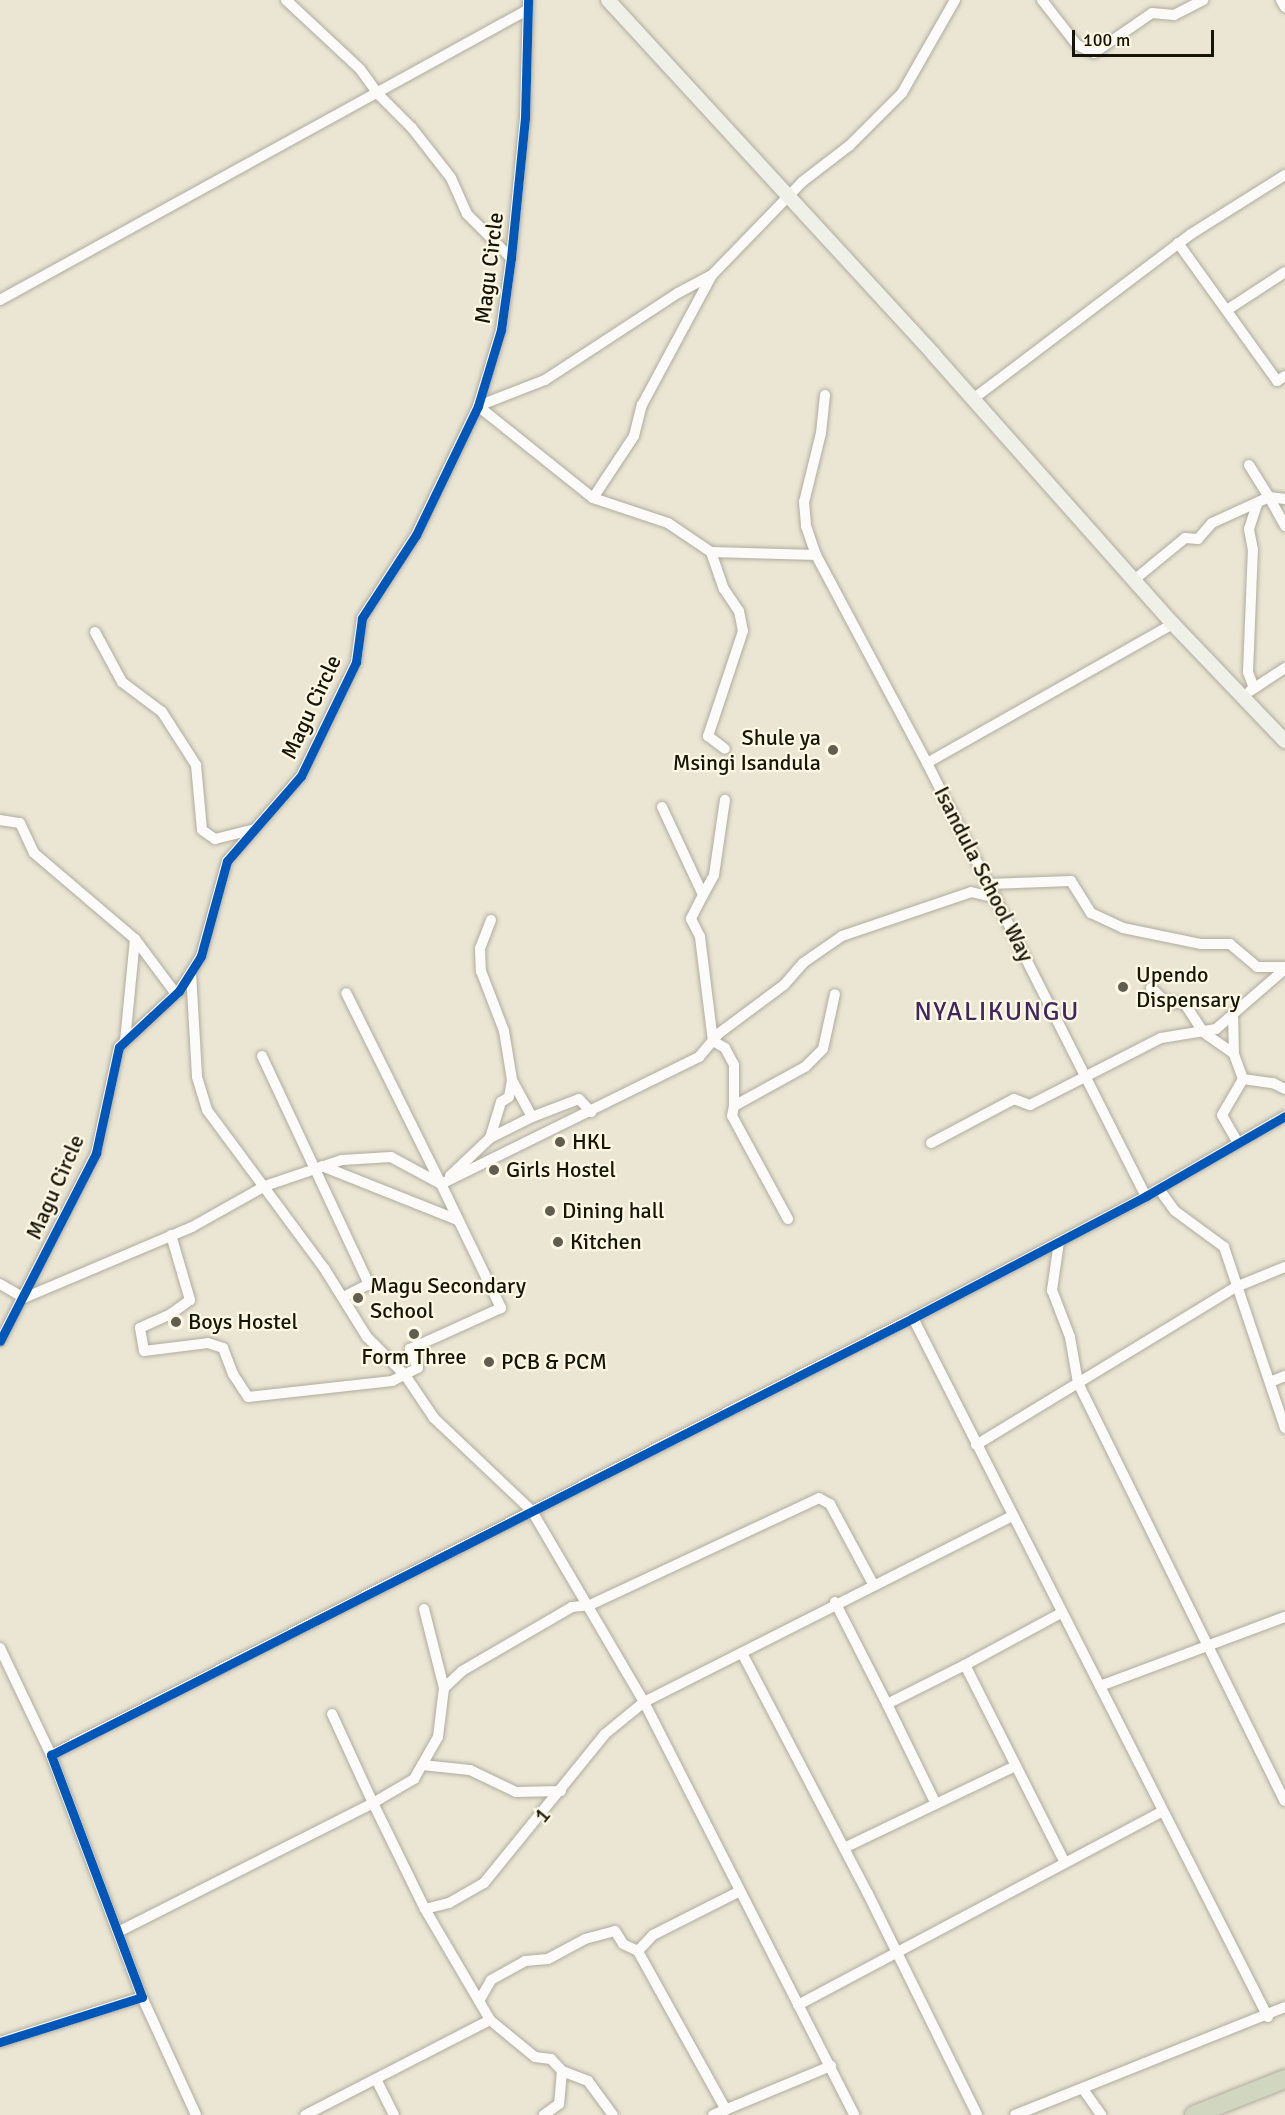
<!DOCTYPE html>
<html>
<head>
<meta charset="utf-8">
<style>
	body { margin:0 }
	#map { position:relative; width:1285px; height:2115px; overflow:hidden; background:#ebe6d4; font-family:Signika,sans-serif }
	div>[style] { position:absolute }
	[style*='--x'] { left:calc(var(--x)*1px); top:calc(var(--y)*1px); width:calc(var(--w)*1px); rotate:calc(var(--a)*1deg) }
	.roads { filter:drop-shadow(0 0 2px #b0ac9e) drop-shadow(0 0 2px #b0ac9e) }
	.street>* { height:10px; margin:-5px; padding:0 5px; transform-origin:5px; border-radius:5px; background:#fcfbf9 }
	.secondary>* { height:14px; margin:-7px; padding:0 7px; transform-origin:7px; border-radius:7px; background:#eff0e8 }
	.highway>* { height:18px; margin:-9px; padding:0 9px; transform-origin:9px; border-radius:9px; background:#d1d6c1 }
	.cycleway>* { height:9px; margin:-4.5px; padding:0 4.5px; transform-origin:4.5px; border-radius:4.5px; background:#0057b8 }
	.dots>* { width:16px; height:16px; translate:-50% -50%; box-sizing:border-box; border:3px solid #fef9e5; border-radius:50% }
	span { translate:-50% -50%; white-space:nowrap; text-align:center; line-height:1.15; -webkit-text-stroke:4.5px #fef9e5; paint-order:stroke }
	.street-label { font-size:22px; color:#171408 }
	.poi-label { font-size:22px; color:#171408 }
	.right { translate:-100% -50%; text-align:right }
	.left { translate:0 -50%; text-align:left }
	.quarter-label { font-size:26px; color:#40255e; letter-spacing:1.5px }
	.scale { position:absolute; left:1072px; top:30px; width:142px; height:27px; box-sizing:border-box; border:3px solid #171408; border-top:0; padding-left:8px; font-size:18px; line-height:21px; white-space:nowrap; color:#171408; -webkit-text-stroke:4px #fef9e5; paint-order:stroke }
</style>
</head>
<body>
<div id="map">
	<div class="roads">
		<div class="street">
			<i style="--x:286;--y:0;--w:101;--a:43"></i>
			<i style="--x:360;--y:69;--w:31;--a:54"></i>
			<i style="--x:378;--y:94;--w:48;--a:45"></i>
			<i style="--x:412;--y:128;--w:63;--a:52"></i>
			<i style="--x:451;--y:178;--w:39;--a:66"></i>
			<i style="--x:467;--y:214;--w:62;--a:45"></i>
			<i style="--x:1042;--y:0;--w:57;--a:52.1"></i>
			<i style="--x:1077;--y:45;--w:19;--a:25"></i>
			<i style="--x:1094;--y:53;--w:70;--a:-34.6"></i>
			<i style="--x:1152;--y:13;--w:22;--a:5"></i>
			<i style="--x:1174;--y:15;--w:33;--a:-27"></i>
			<i style="--x:1281;--y:0;--w:8;--a:60"></i>
			<i style="--x:1178;--y:243;--w:170;--a:54.3"></i>
			<i style="--x:1277;--y:381;--w:9;--a:-32"></i>
			<i style="--x:0;--y:300;--w:602;--a:-28.82"></i>
			<i style="--x:1227;--y:310;--w:69;--a:-33.2"></i>
			<i style="--x:825;--y:395;--w:38;--a:96"></i>
			<i style="--x:821;--y:433;--w:71;--a:103.8"></i>
			<i style="--x:804;--y:502;--w:24;--a:85"></i>
			<i style="--x:806;--y:526;--w:31;--a:71"></i>
			<i style="--x:816;--y:555;--w:236;--a:61.9"></i>
			<i style="--x:927;--y:763;--w:485;--a:63.2"></i>
			<i style="--x:973;--y:399;--w:273;--a:-37.1"></i>
			<i style="--x:1191;--y:234;--w:111;--a:-32.1"></i>
			<i style="--x:478;--y:406;--w:147;--a:38.7"></i>
			<i style="--x:593;--y:498;--w:79;--a:18.4"></i>
			<i style="--x:668;--y:523;--w:52;--a:34"></i>
			<i style="--x:711;--y:552;--w:105;--a:1.6"></i>
			<i style="--x:478;--y:406;--w:72;--a:-21.2"></i>
			<i style="--x:545;--y:380;--w:159;--a:-33.2"></i>
			<i style="--x:678;--y:293;--w:38;--a:-28"></i>
			<i style="--x:1249;--y:465;--w:38;--a:58"></i>
			<i style="--x:1269;--y:497;--w:16;--a:7"></i>
			<i style="--x:593;--y:498;--w:74;--a:-56.5"></i>
			<i style="--x:634;--y:436;--w:32;--a:-76"></i>
			<i style="--x:642;--y:405;--w:148;--a:-61.7"></i>
			<i style="--x:712;--y:275;--w:129;--a:-45.9"></i>
			<i style="--x:802;--y:182;--w:59;--a:-37.5"></i>
			<i style="--x:849;--y:146;--w:75;--a:-45"></i>
			<i style="--x:902;--y:93;--w:107;--a:-60.3"></i>
			<i style="--x:711;--y:552;--w:39;--a:71"></i>
			<i style="--x:724;--y:589;--w:27;--a:56"></i>
			<i style="--x:739;--y:611;--w:20;--a:79"></i>
			<i style="--x:743;--y:631;--w:111;--a:108.4"></i>
			<i style="--x:708;--y:736;--w:21;--a:37"></i>
			<i style="--x:1134;--y:580;--w:66;--a:-39.5"></i>
			<i style="--x:1185;--y:538;--w:13;--a:4"></i>
			<i style="--x:1198;--y:539;--w:21;--a:-49"></i>
			<i style="--x:1212;--y:523;--w:63;--a:-24.5"></i>
			<i style="--x:1269;--y:497;--w:33;--a:61"></i>
			<i style="--x:95;--y:632;--w:57;--a:61.6"></i>
			<i style="--x:122;--y:682;--w:50;--a:36.9"></i>
			<i style="--x:162;--y:712;--w:63;--a:57.3"></i>
			<i style="--x:196;--y:765;--w:65;--a:84.7"></i>
			<i style="--x:202;--y:830;--w:16;--a:35"></i>
			<i style="--x:215;--y:839;--w:41;--a:-14"></i>
			<i style="--x:1254;--y:688;--w:17;--a:-111"></i>
			<i style="--x:1248;--y:672;--w:122;--a:-87.7"></i>
			<i style="--x:1253;--y:550;--w:21;--a:-101"></i>
			<i style="--x:1249;--y:529;--w:28;--a:-72"></i>
			<i style="--x:1250;--y:691;--w:42;--a:-33.3"></i>
			<i style="--x:927;--y:763;--w:283;--a:-29.5"></i>
			<i style="--x:662;--y:807;--w:97;--a:65"></i>
			<i style="--x:703;--y:895;--w:27;--a:117"></i>
			<i style="--x:691;--y:919;--w:20;--a:63"></i>
			<i style="--x:700;--y:937;--w:105;--a:82.9"></i>
			<i style="--x:713;--y:1041;--w:14;--a:30"></i>
			<i style="--x:725;--y:1048;--w:19;--a:62"></i>
			<i style="--x:734;--y:1065;--w:41;--a:90"></i>
			<i style="--x:0;--y:820;--w:20;--a:9"></i>
			<i style="--x:20;--y:823;--w:33;--a:65"></i>
			<i style="--x:34;--y:853;--w:133;--a:40.4"></i>
			<i style="--x:135;--y:939;--w:102;--a:95.6"></i>
			<i style="--x:989;--y:884;--w:82;--a:-2.1"></i>
			<i style="--x:1071;--y:881;--w:38;--a:58"></i>
			<i style="--x:1091;--y:913;--w:35;--a:25"></i>
			<i style="--x:1123;--y:928;--w:80;--a:11.6"></i>
			<i style="--x:1201;--y:944;--w:29;--a:0"></i>
			<i style="--x:1230;--y:944;--w:35;--a:40"></i>
			<i style="--x:1257;--y:967;--w:28;--a:0"></i>
			<i style="--x:703;--y:895;--w:23;--a:-61"></i>
			<i style="--x:714;--y:875;--w:76;--a:-81.7"></i>
			<i style="--x:491;--y:920;--w:30;--a:111"></i>
			<i style="--x:480;--y:948;--w:23;--a:88"></i>
			<i style="--x:481;--y:971;--w:64;--a:69"></i>
			<i style="--x:504;--y:1031;--w:50;--a:80.7"></i>
			<i style="--x:512;--y:1080;--w:42;--a:61.6"></i>
			<i style="--x:532;--y:1117;--w:50;--a:-21"></i>
			<i style="--x:579;--y:1099;--w:18;--a:47"></i>
			<i style="--x:135;--y:939;--w:69;--a:53.3"></i>
			<i style="--x:191;--y:972;--w:105;--a:86.7"></i>
			<i style="--x:197;--y:1077;--w:34;--a:73"></i>
			<i style="--x:207;--y:1110;--w:197;--a:53.5"></i>
			<i style="--x:324;--y:1268;--w:81;--a:58.1"></i>
			<i style="--x:367;--y:1337;--w:54;--a:45"></i>
			<i style="--x:405;--y:1375;--w:52;--a:56"></i>
			<i style="--x:434;--y:1418;--w:135;--a:43.5"></i>
			<i style="--x:532;--y:1511;--w:221;--a:59.6"></i>
			<i style="--x:644;--y:1702;--w:463;--a:63"></i>
			<i style="--x:1151;--y:988;--w:19;--a:43"></i>
			<i style="--x:1165;--y:1001;--w:20;--a:9"></i>
			<i style="--x:1185;--y:1004;--w:33;--a:57"></i>
			<i style="--x:1203;--y:1032;--w:38;--a:35"></i>
			<i style="--x:262;--y:1056;--w:252;--a:64.9"></i>
			<i style="--x:369;--y:1284;--w:29;--a:153"></i>
			<i style="--x:1243;--y:1079;--w:30;--a:8"></i>
			<i style="--x:1273;--y:1083;--w:13;--a:27"></i>
			<i style="--x:490;--y:1138;--w:47;--a:-26.6"></i>
			<i style="--x:931;--y:1143;--w:94;--a:-27.9"></i>
			<i style="--x:1014;--y:1099;--w:17;--a:21"></i>
			<i style="--x:1030;--y:1105;--w:147;--a:-27.1"></i>
			<i style="--x:1161;--y:1038;--w:56;--a:-9.3"></i>
			<i style="--x:1216;--y:1029;--w:23;--a:-41"></i>
			<i style="--x:1238;--y:1143;--w:32;--a:-120"></i>
			<i style="--x:1222;--y:1115;--w:42;--a:-59.7"></i>
			<i style="--x:1243;--y:1079;--w:27;--a:-110"></i>
			<i style="--x:1234;--y:1054;--w:40;--a:-91.4"></i>
			<i style="--x:1233;--y:1014;--w:69;--a:-40.9"></i>
			<i style="--x:322;--y:1166;--w:146;--a:21.7"></i>
			<i style="--x:450;--y:1176;--w:55;--a:-43.5"></i>
			<i style="--x:490;--y:1138;--w:38;--a:-73"></i>
			<i style="--x:501;--y:1102;--w:9;--a:-32"></i>
			<i style="--x:509;--y:1097;--w:17;--a:-80"></i>
			<i style="--x:441;--y:1184;--w:288;--a:-26.2"></i>
			<i style="--x:699;--y:1057;--w:30;--a:-50"></i>
			<i style="--x:718;--y:1034;--w:82;--a:-36.6"></i>
			<i style="--x:784;--y:985;--w:29;--a:-49"></i>
			<i style="--x:803;--y:963;--w:47;--a:-34.7"></i>
			<i style="--x:842;--y:936;--w:136;--a:-18.8"></i>
			<i style="--x:971;--y:892;--w:26;--a:13"></i>
			<i style="--x:1159;--y:1189;--w:27;--a:54"></i>
			<i style="--x:1175;--y:1211;--w:61;--a:36.3"></i>
			<i style="--x:1224;--y:1247;--w:191;--a:71.4"></i>
			<i style="--x:788;--y:1219;--w:117;--a:-118.5"></i>
			<i style="--x:732;--y:1116;--w:10;--a:-79"></i>
			<i style="--x:734;--y:1106;--w:81;--a:-28.8"></i>
			<i style="--x:805;--y:1067;--w:25;--a:-45"></i>
			<i style="--x:823;--y:1049;--w:56;--a:-77.7"></i>
			<i style="--x:171;--y:1235;--w:68;--a:73.7"></i>
			<i style="--x:190;--y:1300;--w:24;--a:144"></i>
			<i style="--x:171;--y:1314;--w:34;--a:156"></i>
			<i style="--x:140;--y:1328;--w:23;--a:80"></i>
			<i style="--x:144;--y:1351;--w:64;--a:-7.1"></i>
			<i style="--x:208;--y:1343;--w:16;--a:18"></i>
			<i style="--x:223;--y:1348;--w:28;--a:69"></i>
			<i style="--x:233;--y:1374;--w:27;--a:57"></i>
			<i style="--x:248;--y:1397;--w:145;--a:-6.3"></i>
			<i style="--x:392;--y:1381;--w:29;--a:-27"></i>
			<i style="--x:418;--y:1368;--w:21;--a:-113"></i>
			<i style="--x:410;--y:1349;--w:100;--a:-24.3"></i>
			<i style="--x:501;--y:1308;--w:138;--a:-115.8"></i>
			<i style="--x:1059;--y:1242;--w:49;--a:98.3"></i>
			<i style="--x:1052;--y:1290;--w:50;--a:69"></i>
			<i style="--x:1070;--y:1337;--w:47;--a:80.1"></i>
			<i style="--x:1078;--y:1383;--w:466;--a:63.7"></i>
			<i style="--x:0;--y:1284;--w:28;--a:30"></i>
			<i style="--x:24;--y:1298;--w:182;--a:-22.9"></i>
			<i style="--x:192;--y:1227;--w:84;--a:-29.3"></i>
			<i style="--x:265;--y:1186;--w:81;--a:-18.7"></i>
			<i style="--x:342;--y:1160;--w:49;--a:-3.5"></i>
			<i style="--x:391;--y:1157;--w:57;--a:28.4"></i>
			<i style="--x:441;--y:1184;--w:213;--a:-116.4"></i>
			<i style="--x:913;--y:1318;--w:784;--a:63.08"></i>
			<i style="--x:0;--y:1341;--w:211;--a:-62.9"></i>
			<i style="--x:96;--y:1153;--w:108;--a:-77.8"></i>
			<i style="--x:119;--y:1047;--w:82;--a:-43"></i>
			<i style="--x:179;--y:991;--w:41;--a:-57.8"></i>
			<i style="--x:201;--y:956;--w:98;--a:-74.7"></i>
			<i style="--x:227;--y:861;--w:113;--a:-49"></i>
			<i style="--x:301;--y:776;--w:127;--a:-64.2"></i>
			<i style="--x:356;--y:662;--w:44;--a:-82.2"></i>
			<i style="--x:362;--y:618;--w:99;--a:-57"></i>
			<i style="--x:416;--y:535;--w:143;--a:-64.3"></i>
			<i style="--x:478;--y:406;--w:79;--a:-73.2"></i>
			<i style="--x:501;--y:330;--w:73;--a:-82.1"></i>
			<i style="--x:511;--y:258;--w:141;--a:-84.3"></i>
			<i style="--x:525;--y:118;--w:118;--a:-88.5"></i>
			<i style="--x:1270;--y:1382;--w:16;--a:-22"></i>
			<i style="--x:976;--y:1445;--w:304;--a:-31.3"></i>
			<i style="--x:1236;--y:1287;--w:53;--a:-22.2"></i>
			<i style="--x:835;--y:1602;--w:114;--a:63"></i>
			<i style="--x:887;--y:1704;--w:87;--a:-26.6"></i>
			<i style="--x:965;--y:1665;--w:220;--a:63.2"></i>
			<i style="--x:424;--y:1609;--w:81;--a:75.8"></i>
			<i style="--x:0;--y:1648;--w:119;--a:64.5"></i>
			<i style="--x:742;--y:1653;--w:272;--a:62.4"></i>
			<i style="--x:868;--y:1894;--w:246;--a:63.7"></i>
			<i style="--x:965;--y:1665;--w:109;--a:-28.4"></i>
			<i style="--x:1100;--y:1686;--w:197;--a:-20.5"></i>
			<i style="--x:887;--y:1704;--w:111;--a:63.9"></i>
			<i style="--x:332;--y:1714;--w:98;--a:65.3"></i>
			<i style="--x:373;--y:1803;--w:48;--a:-30.3"></i>
			<i style="--x:414;--y:1779;--w:48;--a:-60.3"></i>
			<i style="--x:438;--y:1737;--w:49;--a:-83"></i>
			<i style="--x:444;--y:1688;--w:25;--a:-43"></i>
			<i style="--x:462;--y:1671;--w:127;--a:-30.2"></i>
			<i style="--x:572;--y:1607;--w:18;--a:-6"></i>
			<i style="--x:590;--y:1605;--w:253;--a:-25"></i>
			<i style="--x:819;--y:1498;--w:13;--a:29"></i>
			<i style="--x:830;--y:1504;--w:91;--a:61.7"></i>
			<i style="--x:422;--y:1765;--w:48;--a:5.9"></i>
			<i style="--x:470;--y:1770;--w:51;--a:25.6"></i>
			<i style="--x:516;--y:1792;--w:45;--a:-1.3"></i>
			<i style="--x:844;--y:1848;--w:190;--a:-25.6"></i>
			<i style="--x:425;--y:1909;--w:25;--a:-14"></i>
			<i style="--x:449;--y:1903;--w:40;--a:-29.7"></i>
			<i style="--x:484;--y:1883;--w:192;--a:-50.9"></i>
			<i style="--x:605;--y:1734;--w:50;--a:-39.4"></i>
			<i style="--x:644;--y:1702;--w:412;--a:-26.8"></i>
			<i style="--x:118;--y:1932;--w:286;--a:-26.8"></i>
			<i style="--x:373;--y:1803;--w:118;--a:63.9"></i>
			<i style="--x:425;--y:1909;--w:129;--a:59.6"></i>
			<i style="--x:490;--y:2020;--w:208;--a:152.8"></i>
			<i style="--x:142;--y:1997;--w:130;--a:65.4"></i>
			<i style="--x:479;--y:2001;--w:24;--a:-60"></i>
			<i style="--x:491;--y:1980;--w:39;--a:-29"></i>
			<i style="--x:525;--y:1961;--w:23;--a:-5"></i>
			<i style="--x:548;--y:1959;--w:42;--a:-28.4"></i>
			<i style="--x:585;--y:1939;--w:31;--a:-15"></i>
			<i style="--x:615;--y:1931;--w:15;--a:58"></i>
			<i style="--x:623;--y:1944;--w:17;--a:25"></i>
			<i style="--x:798;--y:2005;--w:411;--a:-28"></i>
			<i style="--x:490;--y:2020;--w:58;--a:39.4"></i>
			<i style="--x:535;--y:2057;--w:16;--a:7"></i>
			<i style="--x:551;--y:2059;--w:16;--a:47"></i>
			<i style="--x:562;--y:2071;--w:33;--a:95"></i>
			<i style="--x:559;--y:2104;--w:19;--a:144"></i>
			<i style="--x:0;--y:2042;--w:149;--a:-17.6"></i>
			<i style="--x:142;--y:1997;--w:259;--a:-110.6"></i>
			<i style="--x:51;--y:1755;--w:966;--a:-26.88"></i>
			<i style="--x:913;--y:1318;--w:263;--a:-27.6"></i>
			<i style="--x:1146;--y:1196;--w:160;--a:-29.9"></i>
			<i style="--x:562;--y:2071;--w:28;--a:21"></i>
			<i style="--x:588;--y:2081;--w:42;--a:53.7"></i>
			<i style="--x:376;--y:2079;--w:40;--a:63.4"></i>
			<i style="--x:1083;--y:2089;--w:32;--a:55"></i>
			<i style="--x:726;--y:2110;--w:182;--a:-119"></i>
			<i style="--x:638;--y:1951;--w:22;--a:-47"></i>
			<i style="--x:653;--y:1935;--w:97;--a:-26.8"></i>
			<i style="--x:713;--y:2115;--w:128;--a:-22.6"></i>
			<i style="--x:1015;--y:2115;--w:291;--a:-21.8"></i>
		</div>
		<div class="secondary">
			<i style="--x:608;--y:0;--w:482;--a:47.4"></i>
			<i style="--x:934;--y:355;--w:360;--a:48.4"></i>
			<i style="--x:1173;--y:624;--w:162;--a:46.3"></i>
		</div>
		<div class="highway">
			<i style="--x:1194;--y:2115;--w:98;--a:-21.6"></i>
		</div>
	</div>
	<div class="cycleway">
		<i style="--x:0;--y:1341;--w:211;--a:-62.9"></i>
		<i style="--x:96;--y:1153;--w:108;--a:-77.8"></i>
		<i style="--x:119;--y:1047;--w:82;--a:-43"></i>
		<i style="--x:179;--y:991;--w:41;--a:-57.8"></i>
		<i style="--x:201;--y:956;--w:98;--a:-74.7"></i>
		<i style="--x:227;--y:861;--w:113;--a:-49"></i>
		<i style="--x:301;--y:776;--w:127;--a:-64.2"></i>
		<i style="--x:356;--y:662;--w:44;--a:-82.2"></i>
		<i style="--x:362;--y:618;--w:99;--a:-57"></i>
		<i style="--x:416;--y:535;--w:143;--a:-64.3"></i>
		<i style="--x:478;--y:406;--w:79;--a:-73.2"></i>
		<i style="--x:501;--y:330;--w:73;--a:-82.1"></i>
		<i style="--x:511;--y:258;--w:141;--a:-84.3"></i>
		<i style="--x:525;--y:118;--w:118;--a:-88.5"></i>
		<i style="--x:0;--y:2042;--w:149;--a:-17.6"></i>
		<i style="--x:142;--y:1997;--w:259;--a:-110.6"></i>
		<i style="--x:51;--y:1755;--w:966;--a:-26.88"></i>
		<i style="--x:913;--y:1318;--w:263;--a:-27.6"></i>
		<i style="--x:1146;--y:1196;--w:160;--a:-29.9"></i>
	</div>
	<div class="dots">
		<i style="left:833px;top:750px;background:#615e4f"></i>
		<i style="left:1123px;top:987px;background:#615e4f"></i>
		<i style="left:560px;top:1142px;background:#615e4f"></i>
		<i style="left:494px;top:1170px;background:#615e4f"></i>
		<i style="left:550px;top:1211px;background:#615e4f"></i>
		<i style="left:558px;top:1242px;background:#615e4f"></i>
		<i style="left:358px;top:1298px;background:#615e4f"></i>
		<i style="left:176px;top:1322px;background:#615e4f"></i>
		<i style="left:414px;top:1334px;background:#615e4f"></i>
		<i style="left:489px;top:1362px;background:#615e4f"></i>
	</div>
	<div class="street-label">
		<span style="left:489px;top:268px;rotate:-83deg">Magu Circle</span>
		<span style="left:311px;top:707px;rotate:-65deg">Magu Circle</span>
		<span style="left:984px;top:874px;rotate:63deg">Isandula School Way</span>
		<span style="left:55px;top:1187px;rotate:-66deg">Magu Circle</span>
		<span style="left:542px;top:1815px;rotate:-50deg">1</span>
	</div>
	<div class="poi-label">
		<span class="right" style="left:821px;top:750px">Shule ya<br>Msingi Isandula</span>
		<span class="left" style="left:1136px;top:987px">Upendo<br>Dispensary</span>
		<span class="left" style="left:572px;top:1142px">HKL</span>
		<span class="left" style="left:506px;top:1170px">Girls Hostel</span>
		<span class="left" style="left:562px;top:1211px">Dining hall</span>
		<span class="left" style="left:570px;top:1242px">Kitchen</span>
		<span class="left" style="left:370px;top:1298px">Magu Secondary<br>School</span>
		<span class="left" style="left:188px;top:1322px">Boys Hostel</span>
		<span style="left:414px;top:1357px">Form Three</span>
		<span class="left" style="left:501px;top:1362px">PCB &amp; PCM</span>
	</div>
	<div class="quarter-label">
		<span style="left:997px;top:1013px">NYALIKUNGU</span>
	</div>
	<div class="scale">100 m</div>
</div>
</body>
</html>
